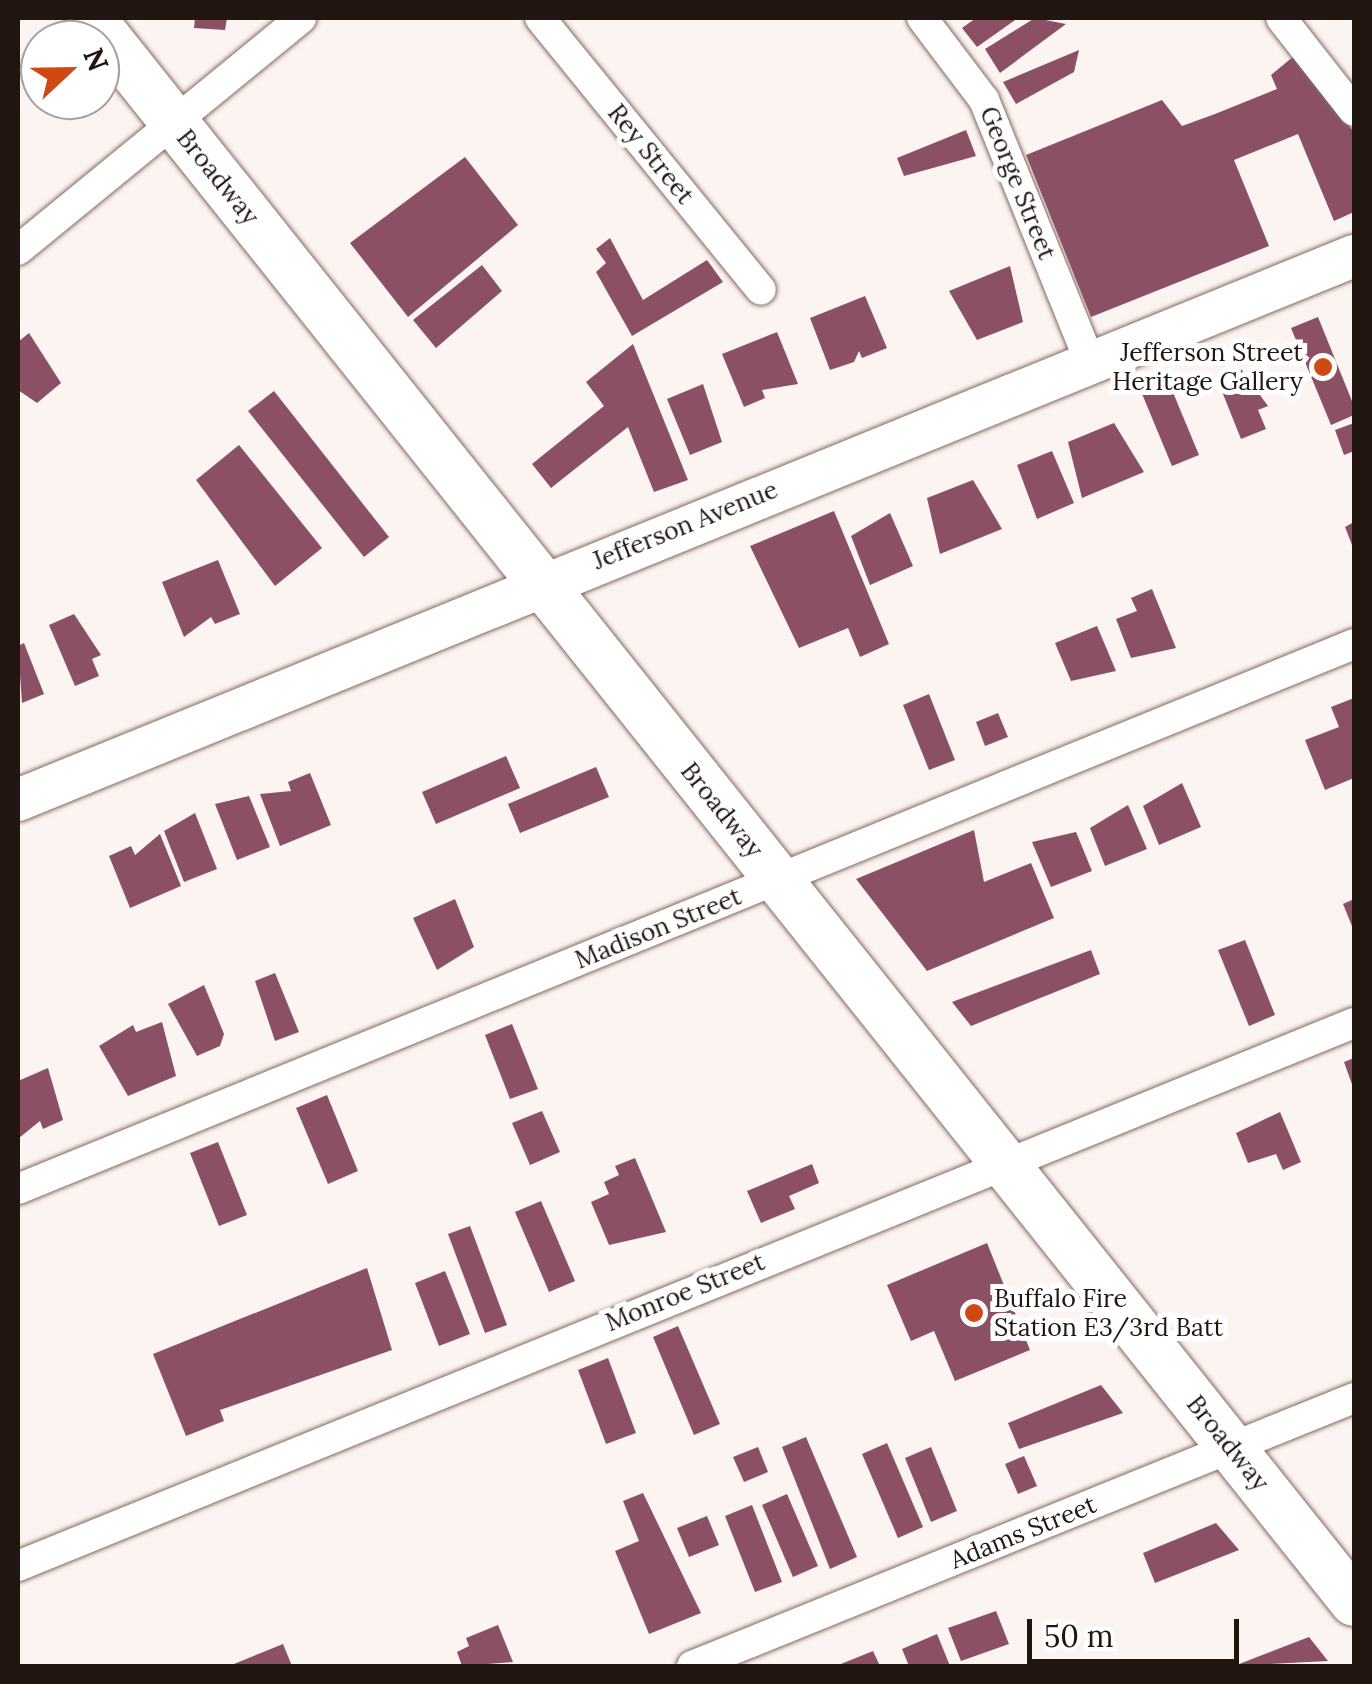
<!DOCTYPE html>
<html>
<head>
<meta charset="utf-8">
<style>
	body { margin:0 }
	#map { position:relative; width:1372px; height:1684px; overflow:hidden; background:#fbf4f1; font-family:Lora,serif }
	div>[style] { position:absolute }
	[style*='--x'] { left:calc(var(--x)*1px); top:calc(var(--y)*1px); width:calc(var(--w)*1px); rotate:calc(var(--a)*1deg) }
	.building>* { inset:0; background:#8c5065 }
	.roads { filter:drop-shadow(0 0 2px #86675b) drop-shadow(0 0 2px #86675b) }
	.street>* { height:30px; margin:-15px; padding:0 15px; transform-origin:15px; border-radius:15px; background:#fff }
	.secondary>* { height:42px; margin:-21px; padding:0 21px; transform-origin:21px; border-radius:21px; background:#fff }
	.primary>* { height:48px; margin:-24px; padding:0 24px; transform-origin:24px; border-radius:24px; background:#fff }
	.dots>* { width:28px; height:28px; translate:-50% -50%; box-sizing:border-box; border:5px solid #fff; border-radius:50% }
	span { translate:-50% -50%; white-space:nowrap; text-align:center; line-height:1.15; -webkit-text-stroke:10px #fff; paint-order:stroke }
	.street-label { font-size:25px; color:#211510 }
	.poi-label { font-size:25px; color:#211510 }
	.right { translate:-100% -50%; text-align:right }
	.left { translate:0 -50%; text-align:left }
	.frame { position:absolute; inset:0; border:20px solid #211510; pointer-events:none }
	.north { position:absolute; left:20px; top:20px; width:100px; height:100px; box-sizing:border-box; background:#fff; border:2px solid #a6a19f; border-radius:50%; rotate:68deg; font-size:28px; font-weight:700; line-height:40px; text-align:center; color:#211510 }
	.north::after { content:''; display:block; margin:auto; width:35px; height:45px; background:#d04912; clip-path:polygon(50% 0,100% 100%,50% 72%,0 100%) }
	.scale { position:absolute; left:1027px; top:1619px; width:212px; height:45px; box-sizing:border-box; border:5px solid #211510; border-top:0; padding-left:12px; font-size:30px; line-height:35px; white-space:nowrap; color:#211510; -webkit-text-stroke:8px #fff; paint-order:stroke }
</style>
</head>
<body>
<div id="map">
	<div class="building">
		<i style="clip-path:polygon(195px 18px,227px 18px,225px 30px,194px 28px)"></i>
		<i style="clip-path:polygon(976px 18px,1018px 18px,977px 47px,962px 28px)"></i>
		<i style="clip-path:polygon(1035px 18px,1066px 24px,1000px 73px,985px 49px)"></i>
		<i style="clip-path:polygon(1079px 50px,1074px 72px,1016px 104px,1003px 82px)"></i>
		<i style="clip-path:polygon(1294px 56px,1354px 132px,1354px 212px,1334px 221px,1298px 134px,1234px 160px,1269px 246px,1091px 317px,1026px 155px,1162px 100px,1182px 126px,1215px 114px,1277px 89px,1271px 75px)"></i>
		<i style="clip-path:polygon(966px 130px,976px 156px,904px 176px,897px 158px)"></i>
		<i style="clip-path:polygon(465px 157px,518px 225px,408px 317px,350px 243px)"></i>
		<i style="clip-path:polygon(610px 238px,643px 300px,707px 260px,723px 282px,632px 336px,596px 272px,606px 263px,596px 249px)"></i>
		<i style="clip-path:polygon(482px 265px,502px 291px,436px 348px,413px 320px)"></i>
		<i style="clip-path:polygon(1010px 266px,1023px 322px,977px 340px,949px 291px)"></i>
		<i style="clip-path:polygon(865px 296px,887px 348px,862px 358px,859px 351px,854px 362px,830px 370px,810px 318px)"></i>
		<i style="clip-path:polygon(1318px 317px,1354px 406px,1354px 415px,1331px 425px,1291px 328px)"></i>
		<i style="clip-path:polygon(777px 332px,798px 384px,762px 390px,765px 398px,744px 407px,722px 354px)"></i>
		<i style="clip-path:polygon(29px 333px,61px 383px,37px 403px,18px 390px,18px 342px)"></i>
		<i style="clip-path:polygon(633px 344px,688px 480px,654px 492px,628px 427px,551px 488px,532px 464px,604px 406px,586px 382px)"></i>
		<i style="clip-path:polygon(1241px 369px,1268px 406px,1258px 410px,1266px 429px,1241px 439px,1217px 379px)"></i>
		<i style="clip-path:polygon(1167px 378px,1199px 455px,1172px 466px,1140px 389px)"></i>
		<i style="clip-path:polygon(703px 384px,722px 442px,690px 455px,667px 399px)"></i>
		<i style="clip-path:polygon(274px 391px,389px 537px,364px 557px,248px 411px)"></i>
		<i style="clip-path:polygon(1114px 423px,1144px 472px,1082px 498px,1068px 442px)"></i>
		<i style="clip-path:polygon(1354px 423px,1354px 451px,1344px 455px,1335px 430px)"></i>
		<i style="clip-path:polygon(239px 445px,322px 548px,275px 586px,196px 480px)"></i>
		<i style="clip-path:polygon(1052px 451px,1074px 503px,1037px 519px,1017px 465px)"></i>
		<i style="clip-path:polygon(973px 480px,1002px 529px,940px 554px,927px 498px)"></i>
		<i style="clip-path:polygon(834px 511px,889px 644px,860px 657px,848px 628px,799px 648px,750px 546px)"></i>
		<i style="clip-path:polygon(890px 513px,913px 566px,870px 585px,851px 536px)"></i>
		<i style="clip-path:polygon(1354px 522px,1354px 550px,1345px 527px)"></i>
		<i style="clip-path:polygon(218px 560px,240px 614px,215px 624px,211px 617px,184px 637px,162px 582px)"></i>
		<i style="clip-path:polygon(1152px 589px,1176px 648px,1131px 658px,1116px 619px,1137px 611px,1131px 598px)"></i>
		<i style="clip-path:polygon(74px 614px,101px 655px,92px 659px,99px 676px,75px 686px,49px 625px)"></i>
		<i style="clip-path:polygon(1097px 626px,1116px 671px,1071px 681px,1055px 643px)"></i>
		<i style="clip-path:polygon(24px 643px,44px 694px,22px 703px,18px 646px)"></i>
		<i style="clip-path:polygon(929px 694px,955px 760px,929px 770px,903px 705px)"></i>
		<i style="clip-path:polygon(1354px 698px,1354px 778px,1325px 790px,1305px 740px,1339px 727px,1331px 707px)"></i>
		<i style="clip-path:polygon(998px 713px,1008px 737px,985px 746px,976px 722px)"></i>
		<i style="clip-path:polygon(506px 756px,520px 788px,436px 824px,422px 792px)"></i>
		<i style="clip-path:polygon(596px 767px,609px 797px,520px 833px,508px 804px)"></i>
		<i style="clip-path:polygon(310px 773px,331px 825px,280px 846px,260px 794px,291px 791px,288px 782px)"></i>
		<i style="clip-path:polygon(1182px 783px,1201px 827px,1159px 845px,1143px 806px)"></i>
		<i style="clip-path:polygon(249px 796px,270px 847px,237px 860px,215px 804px)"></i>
		<i style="clip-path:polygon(1128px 805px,1147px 849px,1105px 866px,1090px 828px)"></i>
		<i style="clip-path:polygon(195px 813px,217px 869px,184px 882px,164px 831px)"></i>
		<i style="clip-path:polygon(974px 830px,984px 882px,1031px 863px,1054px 918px,927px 971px,856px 879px)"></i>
		<i style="clip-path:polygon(1076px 832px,1092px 871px,1051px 887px,1032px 842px)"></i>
		<i style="clip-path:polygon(160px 834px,181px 886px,130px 908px,109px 856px,131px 846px,135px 855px)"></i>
		<i style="clip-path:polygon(455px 899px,474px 947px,437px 970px,413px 918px)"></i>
		<i style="clip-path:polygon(1354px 899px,1354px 931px,1343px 904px)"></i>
		<i style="clip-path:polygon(1245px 940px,1275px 1015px,1249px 1026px,1218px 950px)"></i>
		<i style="clip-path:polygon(1091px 950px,1100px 974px,971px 1026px,952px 1002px)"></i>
		<i style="clip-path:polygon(275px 973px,299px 1032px,275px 1041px,255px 981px)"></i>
		<i style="clip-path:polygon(204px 985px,224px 1034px,220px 1046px,197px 1056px,168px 1004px)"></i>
		<i style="clip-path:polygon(162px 1022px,176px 1076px,128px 1096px,99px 1046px,133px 1025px,136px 1032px)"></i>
		<i style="clip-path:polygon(512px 1024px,538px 1089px,510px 1099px,485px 1035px)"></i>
		<i style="clip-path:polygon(1354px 1058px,1354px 1090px,1344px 1062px)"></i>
		<i style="clip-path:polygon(48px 1068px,63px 1120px,43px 1129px,40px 1121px,19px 1138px,18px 1081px)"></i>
		<i style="clip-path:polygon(327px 1095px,358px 1171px,328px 1184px,296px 1108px)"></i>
		<i style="clip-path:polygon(542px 1111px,560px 1152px,530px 1165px,512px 1123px)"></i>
		<i style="clip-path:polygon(1280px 1112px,1301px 1162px,1283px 1170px,1276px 1154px,1248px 1163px,1236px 1133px)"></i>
		<i style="clip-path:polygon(218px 1142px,247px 1215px,219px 1226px,190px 1153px)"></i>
		<i style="clip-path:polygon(635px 1158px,666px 1232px,609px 1245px,591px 1202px,609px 1194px,604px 1182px,619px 1175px,615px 1166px)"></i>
		<i style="clip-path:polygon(812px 1164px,819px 1183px,789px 1196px,795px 1209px,761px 1223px,747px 1191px)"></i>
		<i style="clip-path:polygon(541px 1201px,575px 1281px,549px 1292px,515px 1212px)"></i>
		<i style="clip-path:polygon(470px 1226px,507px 1325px,485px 1333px,448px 1234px)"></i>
		<i style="clip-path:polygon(987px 1243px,1030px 1350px,955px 1381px,934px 1331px,911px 1341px,887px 1285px)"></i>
		<i style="clip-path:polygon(367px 1268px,392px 1350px,220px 1410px,224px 1421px,186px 1436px,153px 1354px)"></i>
		<i style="clip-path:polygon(445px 1271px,470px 1334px,439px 1346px,415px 1283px)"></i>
		<i style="clip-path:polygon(678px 1326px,720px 1424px,694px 1435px,653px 1337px)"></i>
		<i style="clip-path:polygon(608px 1358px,636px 1433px,606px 1444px,578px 1370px)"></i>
		<i style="clip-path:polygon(1101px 1385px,1123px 1413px,1019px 1449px,1008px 1423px)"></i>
		<i style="clip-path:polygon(806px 1437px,857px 1557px,830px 1569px,782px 1447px)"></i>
		<i style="clip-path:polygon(887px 1443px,923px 1527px,898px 1538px,862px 1454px)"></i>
		<i style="clip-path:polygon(758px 1447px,768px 1472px,744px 1482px,733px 1457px)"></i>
		<i style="clip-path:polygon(931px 1447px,957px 1511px,931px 1522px,905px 1458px)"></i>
		<i style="clip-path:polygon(1024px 1456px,1037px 1486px,1018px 1494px,1005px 1464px)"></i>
		<i style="clip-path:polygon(643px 1493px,701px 1613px,649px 1634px,615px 1551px,639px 1541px,623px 1501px)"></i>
		<i style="clip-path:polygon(787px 1494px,818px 1566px,793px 1577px,762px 1505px)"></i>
		<i style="clip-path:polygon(752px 1505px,782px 1582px,755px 1592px,725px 1516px)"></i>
		<i style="clip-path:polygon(707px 1516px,719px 1545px,689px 1557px,677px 1528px)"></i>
		<i style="clip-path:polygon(1216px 1523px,1239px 1550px,1155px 1583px,1143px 1553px)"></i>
		<i style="clip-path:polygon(996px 1611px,1009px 1644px,961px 1661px,948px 1628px)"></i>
		<i style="clip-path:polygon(498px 1625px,513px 1662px,462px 1666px,457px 1652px,469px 1646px,466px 1638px)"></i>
		<i style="clip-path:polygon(937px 1634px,950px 1666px,909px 1666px,902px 1649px)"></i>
		<i style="clip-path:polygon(1309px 1637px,1328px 1661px,1234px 1666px)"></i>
		<i style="clip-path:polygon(283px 1644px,292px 1666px,229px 1666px)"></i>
		<i style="clip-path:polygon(873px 1651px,880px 1666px,836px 1666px)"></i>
	</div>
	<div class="roads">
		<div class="street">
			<i style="--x:540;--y:18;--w:350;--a:50.9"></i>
			<i style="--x:922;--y:18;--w:103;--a:52.9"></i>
			<i style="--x:984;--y:100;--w:284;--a:68"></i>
			<i style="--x:1281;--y:18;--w:118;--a:51.9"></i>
			<i style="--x:18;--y:250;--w:366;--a:-39.3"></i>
			<i style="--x:18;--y:1189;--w:1443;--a:-22.19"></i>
			<i style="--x:18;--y:1566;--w:1442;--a:-22.12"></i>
			<i style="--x:692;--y:1666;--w:714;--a:-22.04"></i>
		</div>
		<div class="secondary">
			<i style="--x:18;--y:800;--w:1443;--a:-22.16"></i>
		</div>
		<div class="primary">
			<i style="--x:91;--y:18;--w:2026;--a:51.43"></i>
		</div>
	</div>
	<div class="dots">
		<i style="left:1323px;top:367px;background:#d04912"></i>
		<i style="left:974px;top:1313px;background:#d04912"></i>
	</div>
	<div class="street-label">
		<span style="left:651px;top:154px;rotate:51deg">Rey Street</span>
		<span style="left:218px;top:177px;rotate:51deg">Broadway</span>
		<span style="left:1018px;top:183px;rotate:68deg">George Street</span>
		<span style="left:685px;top:525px;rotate:-22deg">Jefferson Avenue</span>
		<span style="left:722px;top:810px;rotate:51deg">Broadway</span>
		<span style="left:658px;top:928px;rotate:-22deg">Madison Street</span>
		<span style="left:685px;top:1292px;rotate:-22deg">Monroe Street</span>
		<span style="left:1228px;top:1443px;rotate:51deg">Broadway</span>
		<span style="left:1023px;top:1532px;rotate:-22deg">Adams Street</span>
	</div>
	<div class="poi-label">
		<span class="right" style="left:1303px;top:367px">Jefferson Street<br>Heritage Gallery</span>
		<span class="left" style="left:994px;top:1313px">Buffalo Fire<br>Station E3/3rd Batt</span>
	</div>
	<div class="frame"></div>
	<div class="north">N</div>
	<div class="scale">50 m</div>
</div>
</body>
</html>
